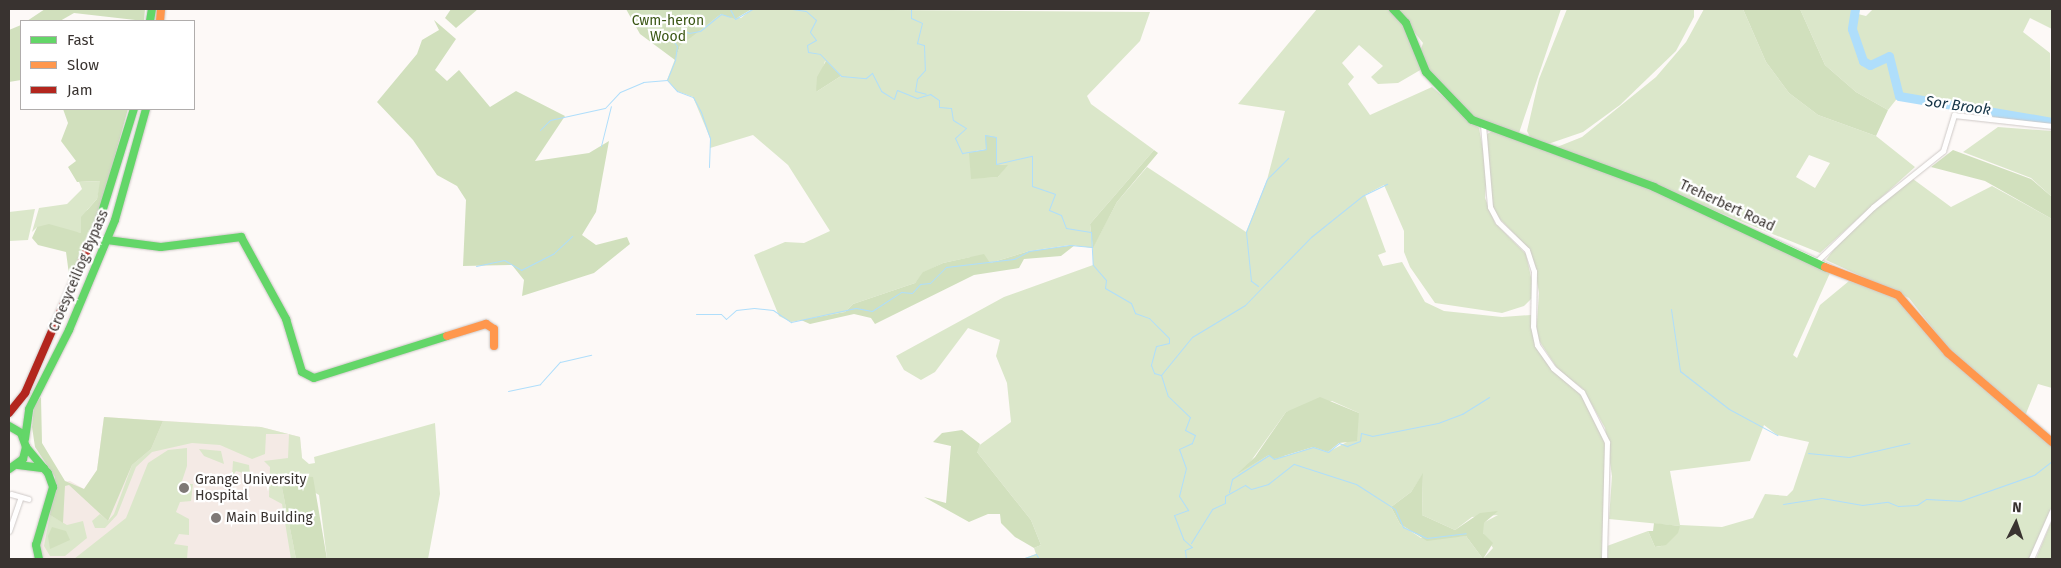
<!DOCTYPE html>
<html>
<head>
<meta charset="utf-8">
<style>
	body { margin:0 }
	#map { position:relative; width:2061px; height:568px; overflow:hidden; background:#fdf9f7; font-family:"Fira Sans",sans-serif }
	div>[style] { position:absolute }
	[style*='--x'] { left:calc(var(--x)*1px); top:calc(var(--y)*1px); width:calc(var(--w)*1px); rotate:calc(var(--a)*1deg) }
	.built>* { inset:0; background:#f4eae5 }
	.green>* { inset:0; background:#dbe7ca }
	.forest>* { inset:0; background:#d1e0bd }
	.stream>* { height:1px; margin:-0.5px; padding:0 0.5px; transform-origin:0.5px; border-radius:0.5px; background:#afdefb }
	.river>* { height:9px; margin:-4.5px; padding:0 4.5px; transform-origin:4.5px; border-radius:4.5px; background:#afdefb }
	.roads { filter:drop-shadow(0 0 1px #cec9c7) drop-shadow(0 0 1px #cec9c7) }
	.street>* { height:5px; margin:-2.5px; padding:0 2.5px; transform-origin:2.5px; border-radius:2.5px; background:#fffefe }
	.fast>* { height:8px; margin:-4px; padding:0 4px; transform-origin:4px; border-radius:4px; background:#63d668 }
	.slow>* { height:8px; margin:-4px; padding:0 4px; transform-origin:4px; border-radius:4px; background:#ff974d }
	.jam>* { height:8px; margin:-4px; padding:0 4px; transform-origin:4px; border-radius:4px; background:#b3261e }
	.dots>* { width:14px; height:14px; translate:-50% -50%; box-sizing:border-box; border:2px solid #fff; border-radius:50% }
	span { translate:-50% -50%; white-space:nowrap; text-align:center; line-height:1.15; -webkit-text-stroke:4.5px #fff; paint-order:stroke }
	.park-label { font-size:14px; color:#3b5715 }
	.street-label { font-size:14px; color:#393330 }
	.poi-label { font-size:14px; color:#393330 }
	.left { translate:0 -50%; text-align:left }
	.water-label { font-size:15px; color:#163547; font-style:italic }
	.frame { position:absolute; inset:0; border:10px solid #393330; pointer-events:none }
	.legend { position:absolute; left:20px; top:20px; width:175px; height:90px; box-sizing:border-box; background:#fff; border:1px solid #b0adac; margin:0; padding:6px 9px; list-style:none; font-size:15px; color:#393330 }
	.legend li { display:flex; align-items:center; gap:10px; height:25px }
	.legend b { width:25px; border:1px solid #b0adac }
	.north { position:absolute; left:1991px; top:498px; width:50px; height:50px; -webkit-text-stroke:4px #fff; paint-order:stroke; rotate:4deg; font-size:14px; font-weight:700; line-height:20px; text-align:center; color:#393330 }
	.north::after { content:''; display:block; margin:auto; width:18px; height:22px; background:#393330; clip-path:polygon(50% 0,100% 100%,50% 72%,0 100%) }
</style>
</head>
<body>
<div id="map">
	<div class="built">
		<i style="clip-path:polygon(104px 417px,261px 427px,300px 437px,302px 458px,282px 488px,296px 559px,33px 559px,56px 483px,70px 481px,84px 489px,97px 470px)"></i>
	</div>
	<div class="green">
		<i style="clip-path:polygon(evenodd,752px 9px,1150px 12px,1140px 41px,1087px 96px,1091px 104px,1154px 150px,1090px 224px,1093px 247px,1117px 202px,1147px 167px,1246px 232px,1267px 180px,1285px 111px,1238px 104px,1317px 9px,1389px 9px,1401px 20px,1422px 69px,1398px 83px,1378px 84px,1371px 77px,1383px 66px,1359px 45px,1342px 63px,1354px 77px,1348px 84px,1370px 115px,1432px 87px,1479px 128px,1487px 171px,1485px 198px,1495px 223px,1526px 254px,1535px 295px,1524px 306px,1502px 313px,1435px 303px,1410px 267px,1404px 252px,1404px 231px,1384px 185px,1365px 195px,1386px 252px,1378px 255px,1383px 266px,1402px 262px,1425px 302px,1444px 311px,1502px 317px,1531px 315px,1536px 346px,1549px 366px,1580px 393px,1601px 428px,1606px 450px,1602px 559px,1483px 559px,1493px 548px,1483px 533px,1483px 523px,1498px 515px,1472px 517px,1455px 530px,1422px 515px,1423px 474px,1411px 492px,1391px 507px,1400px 524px,1421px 538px,1466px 536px,1483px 559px,1022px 559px,1036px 554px,1034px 548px,1041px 545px,1031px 520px,977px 452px,977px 447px,1011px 422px,1007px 383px,996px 356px,1000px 340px,968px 328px,935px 372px,921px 380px,904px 370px,896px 356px,1004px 297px,1093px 265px,1093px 248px,1070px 245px,1029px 251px,990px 263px,971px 257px,943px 263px,924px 272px,915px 283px,853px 304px,845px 312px,791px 322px,779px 316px,754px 255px,785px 242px,804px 243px,830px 231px,788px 165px,753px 135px,710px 148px,710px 138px,693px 97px,677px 91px,667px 80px,680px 46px,693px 35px,721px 14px,741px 18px,752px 9px,825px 61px,841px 76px,816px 92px,825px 61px,752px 9px,986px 142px,997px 142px,996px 164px,1007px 165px,998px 177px,972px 178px,976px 151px,986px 149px,986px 142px,752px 9px,1332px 401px,1359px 413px,1347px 442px,1328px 452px,1313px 447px,1286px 456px,1269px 455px,1246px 468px,1286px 412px,1332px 401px)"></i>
		<i style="clip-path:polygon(1396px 9px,1561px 9px,1519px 133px,1475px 118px,1428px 70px,1420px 52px,1423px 43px)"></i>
		<i style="clip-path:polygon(1567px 9px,1694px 9px,1694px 17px,1676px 51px,1620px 105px,1583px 132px,1548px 144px,1530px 137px,1527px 131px,1539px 79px)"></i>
		<i style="clip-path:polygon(evenodd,1704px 9px,1743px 9px,1766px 62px,1789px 93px,1818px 115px,1876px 136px,1915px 167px,1820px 253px,1557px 147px,1582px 137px,1656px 77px,1686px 42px,1704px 9px,1809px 155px,1830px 163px,1815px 188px,1796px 177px,1809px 155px)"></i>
		<i style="clip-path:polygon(1800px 9px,1855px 9px,1854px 13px,1866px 16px,1873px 9px,2052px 9px,2052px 29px,2030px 18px,2023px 32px,2050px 53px,2052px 122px,1899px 96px,1888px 110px,1856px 92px,1825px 65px)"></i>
		<i style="clip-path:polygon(1998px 127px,2052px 131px,2052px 197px,2031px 178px,1963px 152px)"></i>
		<i style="clip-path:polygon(evenodd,1492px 131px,1648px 187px,1830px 273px,1793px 355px,1797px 358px,1820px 305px,1849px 281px,1894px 295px,1944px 354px,2052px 446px,2052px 506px,2030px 559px,1608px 559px,1607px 546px,1648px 531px,1655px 547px,1661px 546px,1680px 526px,1609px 519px,1612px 476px,1605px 428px,1583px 389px,1559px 371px,1536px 336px,1539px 293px,1534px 264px,1527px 247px,1496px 215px,1490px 200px,1484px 136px,1492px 131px,1764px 425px,1777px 435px,1809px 442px,1793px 490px,1787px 496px,1765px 494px,1753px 518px,1722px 527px,1680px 525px,1670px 471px,1750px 461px,1764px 425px)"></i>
		<i style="clip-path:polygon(1913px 179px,1951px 207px,1992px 186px,2052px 219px,2052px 388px,2038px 384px,2025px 416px,1951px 352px,1909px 298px,1826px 260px,1846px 233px)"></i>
		<i style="clip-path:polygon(101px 181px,97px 199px,87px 210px,81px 233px,37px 227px,32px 232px,39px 208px,67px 204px,82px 189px,79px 182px)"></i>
		<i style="clip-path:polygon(35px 209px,28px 240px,9px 241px,9px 212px)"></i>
		<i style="clip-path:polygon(163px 421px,261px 427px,300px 437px,302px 458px,309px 464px,315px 463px,314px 457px,435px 423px,440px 494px,428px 559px,327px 559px,319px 495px,285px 475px,282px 488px,296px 559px,291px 559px,282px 504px,269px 497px,270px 467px,264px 461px,288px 458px,289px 434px,266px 434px,265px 454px,252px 459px,220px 445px,192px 443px,152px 452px,136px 467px,117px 515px,105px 528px,95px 528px,92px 521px,100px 514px,108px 521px,114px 514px,132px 465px,151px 449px)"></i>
		<i style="clip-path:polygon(187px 448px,187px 466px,181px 484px,193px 484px,191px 501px,180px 502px,176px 512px,189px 519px,189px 535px,179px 534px,174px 544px,188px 546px,187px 559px,74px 559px,126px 518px,148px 463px,168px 450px)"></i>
		<i style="clip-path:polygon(199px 449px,221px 451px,224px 464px,204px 456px)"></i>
		<i style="clip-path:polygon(233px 461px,249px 465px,250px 475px,236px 471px,232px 477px)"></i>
		<i style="clip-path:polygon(50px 515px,67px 525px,83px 521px,87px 538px,65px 556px,50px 556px,44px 546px)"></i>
		<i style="clip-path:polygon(2052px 520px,2052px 559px,2036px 559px,2038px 554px)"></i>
	</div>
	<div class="forest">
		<i style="clip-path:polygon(45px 9px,145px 9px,144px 21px,74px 13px,60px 21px,27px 21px)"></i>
		<i style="clip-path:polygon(451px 9px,478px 9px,456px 28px,445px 18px)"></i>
		<i style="clip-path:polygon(626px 9px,770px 9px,752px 9px,735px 19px,721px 14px,680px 46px,675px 60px,640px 34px)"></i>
		<i style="clip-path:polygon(1743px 9px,1800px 9px,1825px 65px,1856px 92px,1888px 110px,1876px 136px,1818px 115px,1789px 93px,1766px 62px)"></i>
		<i style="clip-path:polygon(434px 20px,456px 39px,435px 70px,447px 81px,459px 70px,490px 107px,516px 91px,565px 116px,535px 161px,589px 153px,609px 141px,596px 212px,582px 235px,596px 245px,627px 237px,630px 244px,594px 273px,522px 296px,524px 280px,512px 265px,463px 266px,466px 200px,457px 186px,437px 175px,413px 140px,377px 102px,417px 54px,422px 40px,439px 30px)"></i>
		<i style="clip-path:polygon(21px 25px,21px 80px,9px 82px,9px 30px)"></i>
		<i style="clip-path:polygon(826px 61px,841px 76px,816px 92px,817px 77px)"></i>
		<i style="clip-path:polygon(63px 109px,128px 109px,102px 203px,70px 282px,66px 252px,38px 245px,32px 238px,37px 227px,49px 224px,81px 233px,81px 217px,97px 199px,100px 181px,77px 182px,68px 167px,76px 161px,61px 141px,68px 123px)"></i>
		<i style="clip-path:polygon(985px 135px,996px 137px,996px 164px,1008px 165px,998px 177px,971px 179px,969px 153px,986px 149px)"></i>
		<i style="clip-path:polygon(1154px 150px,1158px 153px,1117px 202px,1093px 248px,1090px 224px)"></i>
		<i style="clip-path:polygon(1953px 150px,2031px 179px,2052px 197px,2052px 219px,1985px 181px,1931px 167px)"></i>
		<i style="clip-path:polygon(1075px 245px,1061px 256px,1024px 259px,1019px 268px,974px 275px,875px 324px,871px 318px,854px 314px,810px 324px,801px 320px,845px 312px,853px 304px,915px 283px,923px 272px,943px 263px,984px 254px,990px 263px,1029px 251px)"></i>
		<i style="clip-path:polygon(41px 397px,42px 443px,65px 481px,84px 489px,97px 470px,104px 417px,163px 421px,151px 449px,132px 465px,108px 521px,69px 485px,65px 486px,63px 523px,50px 515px,55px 477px,35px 447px,32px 427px,34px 406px)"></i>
		<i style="clip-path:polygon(1320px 397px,1359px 413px,1357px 441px,1339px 443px,1328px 452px,1313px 447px,1274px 459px,1269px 455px,1237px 474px,1255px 457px,1286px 412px)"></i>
		<i style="clip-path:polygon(962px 430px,980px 444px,977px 452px,1031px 520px,1041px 545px,1034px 548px,1015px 537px,1001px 523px,1000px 514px,988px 514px,969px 522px,924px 497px,946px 503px,951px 446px,933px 442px,942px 433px)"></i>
		<i style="clip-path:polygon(1423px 473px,1422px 515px,1455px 530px,1480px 513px,1498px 511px,1484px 523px,1483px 533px,1493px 543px,1483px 559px,1466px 536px,1427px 541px,1400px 524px,1391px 507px,1411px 492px)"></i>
		<i style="clip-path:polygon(284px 475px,313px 477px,327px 559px,296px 559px,282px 488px)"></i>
		<i style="clip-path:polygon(1654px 523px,1680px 526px,1678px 533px,1666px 545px,1655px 547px,1648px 531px,1653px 531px)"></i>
		<i style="clip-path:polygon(52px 527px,66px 531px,70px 540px,50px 549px,48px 536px)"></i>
	</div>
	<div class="stream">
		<i style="--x:730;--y:9;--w:11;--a:63"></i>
		<i style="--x:735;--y:19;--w:20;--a:-30"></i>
		<i style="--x:752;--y:9;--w:18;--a:0"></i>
		<i style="--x:792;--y:9;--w:14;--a:8"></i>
		<i style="--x:806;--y:11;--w:13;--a:42"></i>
		<i style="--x:816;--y:20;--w:13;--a:117"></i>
		<i style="--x:810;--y:32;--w:10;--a:53"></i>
		<i style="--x:816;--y:40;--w:10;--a:151"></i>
		<i style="--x:807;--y:45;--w:7;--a:82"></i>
		<i style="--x:808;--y:52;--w:12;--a:9"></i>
		<i style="--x:820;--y:54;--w:30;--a:46"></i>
		<i style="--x:841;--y:76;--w:25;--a:5"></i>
		<i style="--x:866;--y:78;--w:8;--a:-40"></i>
		<i style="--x:872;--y:73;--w:20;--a:63"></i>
		<i style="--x:881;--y:91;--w:15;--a:32"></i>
		<i style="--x:894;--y:99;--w:9;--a:-72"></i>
		<i style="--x:897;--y:90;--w:22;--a:22"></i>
		<i style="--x:917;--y:98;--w:14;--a:-17"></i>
		<i style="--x:930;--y:94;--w:11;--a:34"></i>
		<i style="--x:939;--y:100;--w:7;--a:90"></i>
		<i style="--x:939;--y:107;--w:12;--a:5"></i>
		<i style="--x:951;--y:108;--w:12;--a:81"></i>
		<i style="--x:953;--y:120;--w:15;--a:32"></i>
		<i style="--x:966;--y:128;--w:15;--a:138"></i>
		<i style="--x:955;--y:138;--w:17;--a:65"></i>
		<i style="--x:962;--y:153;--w:24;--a:-9"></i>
		<i style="--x:986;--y:149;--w:14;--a:-94"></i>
		<i style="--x:985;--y:135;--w:11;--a:10"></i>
		<i style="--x:996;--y:137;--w:27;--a:90"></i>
		<i style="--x:996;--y:164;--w:37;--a:-13"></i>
		<i style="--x:1032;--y:156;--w:30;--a:90"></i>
		<i style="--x:1032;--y:186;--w:24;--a:19"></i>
		<i style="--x:1055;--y:194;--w:17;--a:111"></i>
		<i style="--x:1049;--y:210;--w:13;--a:23"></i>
		<i style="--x:1061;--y:215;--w:14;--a:69"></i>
		<i style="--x:1066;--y:228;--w:25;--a:9"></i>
		<i style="--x:1091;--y:232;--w:33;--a:87"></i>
		<i style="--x:1093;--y:265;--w:20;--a:49"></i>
		<i style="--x:1106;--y:280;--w:8;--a:97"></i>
		<i style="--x:1105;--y:288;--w:30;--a:30"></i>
		<i style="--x:1131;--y:303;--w:11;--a:68"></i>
		<i style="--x:1135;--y:313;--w:15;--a:20"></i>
		<i style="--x:1149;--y:318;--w:28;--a:45"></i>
		<i style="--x:1169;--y:338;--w:5;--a:90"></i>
		<i style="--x:1169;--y:343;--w:13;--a:167"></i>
		<i style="--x:1156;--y:346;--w:20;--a:105"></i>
		<i style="--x:1151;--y:365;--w:9;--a:69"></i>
		<i style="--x:1154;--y:373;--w:7;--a:16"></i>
		<i style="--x:1161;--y:375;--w:22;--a:72"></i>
		<i style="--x:1168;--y:396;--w:30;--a:44"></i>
		<i style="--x:1190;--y:417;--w:14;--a:111"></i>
		<i style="--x:1185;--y:430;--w:11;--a:27"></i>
		<i style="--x:1195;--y:435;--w:9;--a:111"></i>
		<i style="--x:1192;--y:443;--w:14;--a:155"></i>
		<i style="--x:1179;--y:449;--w:20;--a:70"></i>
		<i style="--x:1186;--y:468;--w:29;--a:104"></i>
		<i style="--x:1179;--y:496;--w:17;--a:57"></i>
		<i style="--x:1188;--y:510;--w:15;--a:160"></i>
		<i style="--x:1174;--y:515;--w:26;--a:69"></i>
		<i style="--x:1183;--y:539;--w:12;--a:42"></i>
		<i style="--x:1192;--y:547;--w:8;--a:157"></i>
		<i style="--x:1185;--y:550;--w:9;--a:84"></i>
		<i style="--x:911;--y:9;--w:9;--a:90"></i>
		<i style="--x:911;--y:18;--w:12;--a:24"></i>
		<i style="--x:922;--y:23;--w:21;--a:104"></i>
		<i style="--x:917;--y:43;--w:7;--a:16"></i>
		<i style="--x:924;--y:45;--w:25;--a:88"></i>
		<i style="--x:925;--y:70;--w:12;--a:132"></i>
		<i style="--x:917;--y:79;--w:12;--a:99"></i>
		<i style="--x:915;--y:91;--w:11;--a:15"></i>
		<i style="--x:667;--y:80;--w:15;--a:48"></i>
		<i style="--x:677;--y:91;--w:17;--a:21"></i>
		<i style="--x:693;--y:97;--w:17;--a:62"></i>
		<i style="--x:701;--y:112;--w:28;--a:71"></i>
		<i style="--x:710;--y:138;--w:29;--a:92"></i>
		<i style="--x:540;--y:130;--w:14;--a:-45"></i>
		<i style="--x:550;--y:120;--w:56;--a:-12.3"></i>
		<i style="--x:605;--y:108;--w:22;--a:-47"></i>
		<i style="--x:620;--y:92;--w:25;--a:-23"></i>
		<i style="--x:643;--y:82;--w:24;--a:-5"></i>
		<i style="--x:667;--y:80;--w:22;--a:-68"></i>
		<i style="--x:675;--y:60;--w:14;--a:-82"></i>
		<i style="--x:677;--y:46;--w:9;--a:-126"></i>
		<i style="--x:672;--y:39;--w:14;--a:-45"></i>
		<i style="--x:682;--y:29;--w:8;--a:30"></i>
		<i style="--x:689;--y:33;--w:11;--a:-10"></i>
		<i style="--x:700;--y:31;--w:27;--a:-39"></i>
		<i style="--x:721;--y:14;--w:10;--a:17"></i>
		<i style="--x:601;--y:146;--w:41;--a:-76"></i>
		<i style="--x:476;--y:266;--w:29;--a:-12"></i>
		<i style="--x:504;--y:260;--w:20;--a:30"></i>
		<i style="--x:521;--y:270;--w:37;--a:-27"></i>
		<i style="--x:554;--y:253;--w:25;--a:-43"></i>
		<i style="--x:1258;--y:286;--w:9;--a:-144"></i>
		<i style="--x:1251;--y:281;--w:49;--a:-95.8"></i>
		<i style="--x:1246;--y:232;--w:57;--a:-68.4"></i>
		<i style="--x:1267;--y:179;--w:30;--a:-45"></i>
		<i style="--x:1671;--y:309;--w:63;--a:81.7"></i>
		<i style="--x:1680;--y:371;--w:62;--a:37.8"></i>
		<i style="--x:1729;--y:409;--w:55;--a:28.4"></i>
		<i style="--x:696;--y:314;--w:25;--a:0"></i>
		<i style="--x:721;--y:314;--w:7;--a:45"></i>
		<i style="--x:726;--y:319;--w:13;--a:-42"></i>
		<i style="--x:736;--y:310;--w:18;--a:-6"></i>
		<i style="--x:754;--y:308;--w:19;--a:6"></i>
		<i style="--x:773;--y:310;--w:22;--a:34"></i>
		<i style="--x:791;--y:322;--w:66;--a:-12.2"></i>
		<i style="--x:856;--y:308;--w:16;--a:11"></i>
		<i style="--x:872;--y:311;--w:35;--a:-33"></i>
		<i style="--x:901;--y:292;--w:11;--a:5"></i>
		<i style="--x:912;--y:293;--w:12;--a:-48"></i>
		<i style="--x:920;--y:284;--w:10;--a:-6"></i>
		<i style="--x:930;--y:283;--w:23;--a:-45"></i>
		<i style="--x:946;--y:267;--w:68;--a:-6.7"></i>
		<i style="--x:1014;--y:259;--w:17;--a:-28"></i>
		<i style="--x:1029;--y:251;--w:41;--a:-8.3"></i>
		<i style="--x:1070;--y:245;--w:22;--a:5"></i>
		<i style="--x:1161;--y:375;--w:49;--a:-50.8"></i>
		<i style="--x:1192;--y:337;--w:62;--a:-31.1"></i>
		<i style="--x:1245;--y:305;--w:95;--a:-45.9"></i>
		<i style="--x:1311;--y:237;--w:65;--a:-38.8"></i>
		<i style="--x:1362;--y:196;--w:28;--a:-26"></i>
		<i style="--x:508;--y:391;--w:33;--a:-12"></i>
		<i style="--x:540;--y:384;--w:30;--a:-48"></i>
		<i style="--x:560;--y:362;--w:32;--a:-13"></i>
		<i style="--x:1808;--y:453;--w:41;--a:5.6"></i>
		<i style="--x:1849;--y:457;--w:62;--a:-13.1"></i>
		<i style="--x:1229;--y:492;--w:13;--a:-77"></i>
		<i style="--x:1232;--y:479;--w:44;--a:-33"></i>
		<i style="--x:1269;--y:455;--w:6;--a:39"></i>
		<i style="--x:1274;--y:459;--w:41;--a:-17.1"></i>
		<i style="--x:1313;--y:447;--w:16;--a:18"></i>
		<i style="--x:1328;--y:452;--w:14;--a:-39"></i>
		<i style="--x:1339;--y:443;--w:9;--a:21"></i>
		<i style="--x:1347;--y:446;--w:14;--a:-21"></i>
		<i style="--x:1360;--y:441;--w:8;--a:-83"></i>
		<i style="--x:1361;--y:433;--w:11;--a:15"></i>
		<i style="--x:1372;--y:436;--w:67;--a:-11.1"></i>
		<i style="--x:1438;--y:423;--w:26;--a:-21"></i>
		<i style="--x:1462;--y:414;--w:32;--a:-32"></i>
		<i style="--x:1783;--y:504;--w:39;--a:-9"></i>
		<i style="--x:1822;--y:498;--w:41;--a:9.9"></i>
		<i style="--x:1862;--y:505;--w:26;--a:-7"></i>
		<i style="--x:1888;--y:502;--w:11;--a:22"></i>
		<i style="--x:1898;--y:506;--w:19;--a:-3"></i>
		<i style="--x:1917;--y:505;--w:11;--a:-34"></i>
		<i style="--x:1926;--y:499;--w:34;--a:3"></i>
		<i style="--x:1960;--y:501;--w:78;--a:-19.4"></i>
		<i style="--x:2034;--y:475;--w:23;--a:-38"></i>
		<i style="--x:1191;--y:543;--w:40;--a:-58"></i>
		<i style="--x:1212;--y:509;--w:14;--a:-25"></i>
		<i style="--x:1225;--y:503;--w:7;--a:-90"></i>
		<i style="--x:1225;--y:496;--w:23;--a:-29"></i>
		<i style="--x:1245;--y:485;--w:7;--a:34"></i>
		<i style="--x:1251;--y:489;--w:18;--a:-16"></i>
		<i style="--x:1268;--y:484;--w:33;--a:-38"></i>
		<i style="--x:1294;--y:464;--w:65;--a:17.9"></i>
		<i style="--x:1356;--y:484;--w:46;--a:32.7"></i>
		<i style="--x:1395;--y:509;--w:20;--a:66"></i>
		<i style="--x:1403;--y:527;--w:26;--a:25"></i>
		<i style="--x:1427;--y:538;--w:39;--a:-7"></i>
		<i style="--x:1022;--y:559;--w:15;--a:-20"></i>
		<i style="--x:1036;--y:554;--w:6;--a:59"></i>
		<i style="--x:1149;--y:559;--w:13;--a:0"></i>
		<i style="--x:1163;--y:559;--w:5;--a:0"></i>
	</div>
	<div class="river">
		<i style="--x:1855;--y:9;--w:20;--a:99"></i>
		<i style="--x:1852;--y:29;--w:34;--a:71"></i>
		<i style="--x:1863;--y:61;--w:8;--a:30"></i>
		<i style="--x:1870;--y:65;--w:21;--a:-25"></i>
		<i style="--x:1889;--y:56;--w:41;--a:76"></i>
		<i style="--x:1899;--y:96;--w:155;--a:9.6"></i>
	</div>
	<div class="roads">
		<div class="street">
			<i style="--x:1483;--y:125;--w:82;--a:85.1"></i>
			<i style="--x:1490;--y:207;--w:17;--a:62"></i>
			<i style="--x:1498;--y:222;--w:40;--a:44"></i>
			<i style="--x:1527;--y:250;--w:22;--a:72"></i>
			<i style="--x:1534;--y:271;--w:55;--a:91"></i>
			<i style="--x:1533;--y:326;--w:19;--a:78"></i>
			<i style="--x:1537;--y:345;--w:28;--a:55"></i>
			<i style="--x:1553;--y:368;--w:38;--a:40"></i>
			<i style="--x:1582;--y:392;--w:56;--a:63.4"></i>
			<i style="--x:1607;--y:442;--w:117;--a:91.5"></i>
			<i style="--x:1774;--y:241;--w:62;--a:24.9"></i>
			<i style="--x:1819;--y:259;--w:75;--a:-43.9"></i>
			<i style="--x:1873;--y:207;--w:90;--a:-38.7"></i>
			<i style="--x:1943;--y:151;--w:38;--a:-73"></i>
			<i style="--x:1954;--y:115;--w:99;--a:6.4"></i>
			<i style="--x:11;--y:494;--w:18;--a:16"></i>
			<i style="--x:9;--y:531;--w:36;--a:-71"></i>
			<i style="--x:2031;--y:559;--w:52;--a:-66.4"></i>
		</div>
		<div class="fast">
			<i style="--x:1393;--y:9;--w:19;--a:47"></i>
			<i style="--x:1406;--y:23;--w:53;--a:67.8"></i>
			<i style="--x:1426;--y:72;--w:66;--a:46.2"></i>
			<i style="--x:1472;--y:120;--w:194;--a:20.2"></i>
			<i style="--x:1654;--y:187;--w:189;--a:25.1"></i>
			<i style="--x:150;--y:21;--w:12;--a:-81"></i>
			<i style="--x:98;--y:225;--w:121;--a:-72.8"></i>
			<i style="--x:107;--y:240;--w:54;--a:7.4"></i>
			<i style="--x:161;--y:247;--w:81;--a:-7.1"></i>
			<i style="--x:241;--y:237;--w:94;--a:61.2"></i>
			<i style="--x:286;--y:319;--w:55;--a:73.2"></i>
			<i style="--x:302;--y:372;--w:13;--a:27"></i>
			<i style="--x:314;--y:378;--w:139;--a:-17.5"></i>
			<i style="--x:9;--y:426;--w:14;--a:30"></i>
			<i style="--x:21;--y:433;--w:15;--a:70"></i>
			<i style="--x:26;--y:447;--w:12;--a:104"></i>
			<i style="--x:23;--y:459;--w:17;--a:144"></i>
			<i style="--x:25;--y:439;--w:30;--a:-82"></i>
			<i style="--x:29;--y:409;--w:89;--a:-63.1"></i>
			<i style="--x:69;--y:330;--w:119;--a:-67.3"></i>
			<i style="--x:115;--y:220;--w:115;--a:-74.4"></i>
			<i style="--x:26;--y:447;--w:34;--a:50"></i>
			<i style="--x:48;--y:473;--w:15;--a:70"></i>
			<i style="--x:53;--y:487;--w:60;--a:106.3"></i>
			<i style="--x:36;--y:545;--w:14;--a:78"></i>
			<i style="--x:18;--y:465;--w:26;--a:7"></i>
		</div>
		<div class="slow">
			<i style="--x:160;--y:21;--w:12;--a:-85"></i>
			<i style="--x:1825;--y:267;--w:78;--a:21"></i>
			<i style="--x:1898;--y:295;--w:77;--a:49.2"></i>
			<i style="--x:1948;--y:353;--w:137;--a:40.6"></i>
			<i style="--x:447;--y:336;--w:41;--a:-17.1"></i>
			<i style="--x:486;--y:324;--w:9;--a:32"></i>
			<i style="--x:494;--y:329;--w:17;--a:90"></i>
		</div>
		<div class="jam">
			<i style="--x:9;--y:413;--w:26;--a:-51"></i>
			<i style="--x:25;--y:393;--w:183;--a:-66.5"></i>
		</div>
	</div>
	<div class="dots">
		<i style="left:184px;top:488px;background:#7e7876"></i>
		<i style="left:216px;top:518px;background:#7e7876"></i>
	</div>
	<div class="park-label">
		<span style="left:668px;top:29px">Cwm-heron<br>Wood</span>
	</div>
	<div class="street-label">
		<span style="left:1727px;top:206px;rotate:25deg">Treherbert Road</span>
		<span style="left:79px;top:271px;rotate:-67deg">Croesyceiliog Bypass</span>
	</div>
	<div class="poi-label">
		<span class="left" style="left:195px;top:488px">Grange University<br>Hospital</span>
		<span class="left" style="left:226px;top:518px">Main Building</span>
	</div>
	<div class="water-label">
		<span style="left:1958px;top:106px;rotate:8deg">Sor Brook</span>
	</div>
	<div class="frame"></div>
	<ul class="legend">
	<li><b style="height:6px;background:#63d668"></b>Fast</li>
	<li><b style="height:6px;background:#ff974d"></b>Slow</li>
	<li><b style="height:6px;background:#b3261e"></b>Jam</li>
	</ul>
	<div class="north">N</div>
</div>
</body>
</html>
